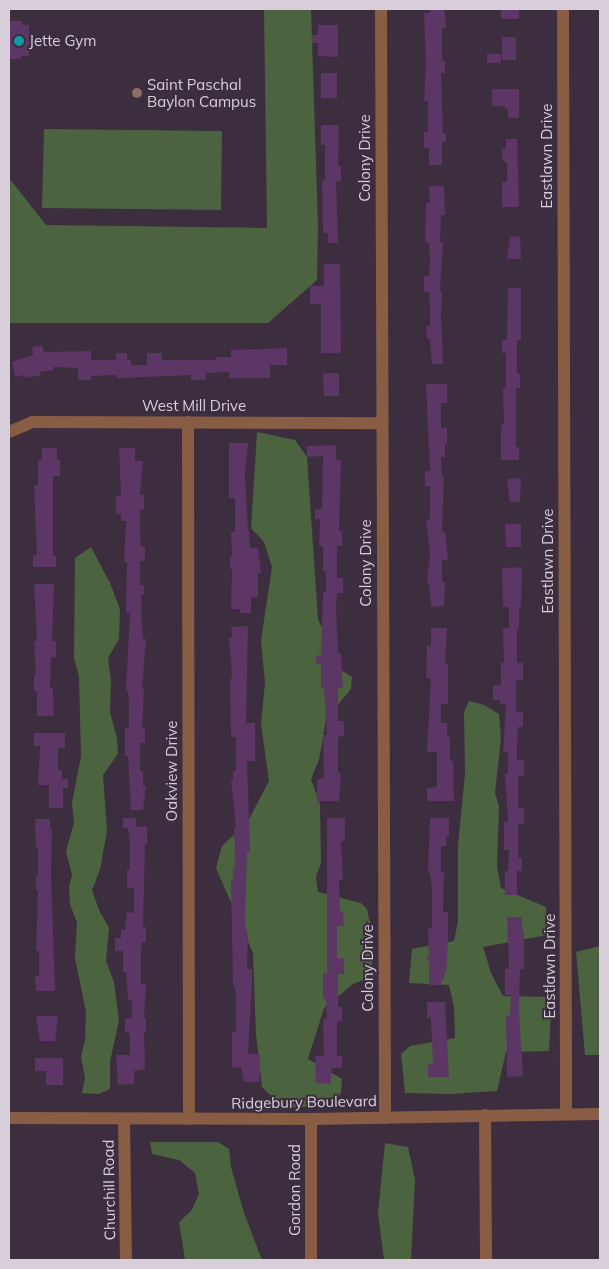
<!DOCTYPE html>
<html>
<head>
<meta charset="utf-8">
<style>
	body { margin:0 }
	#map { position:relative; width:609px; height:1269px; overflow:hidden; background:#3c2d3f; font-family:Mulish,sans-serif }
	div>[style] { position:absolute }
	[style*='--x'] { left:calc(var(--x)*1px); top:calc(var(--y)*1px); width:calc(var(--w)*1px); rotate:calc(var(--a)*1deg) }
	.green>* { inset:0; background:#4b633e }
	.building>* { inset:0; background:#5c3665 }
	.minor>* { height:12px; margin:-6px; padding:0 6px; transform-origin:6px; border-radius:6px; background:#885d44 }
	.dots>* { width:14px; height:14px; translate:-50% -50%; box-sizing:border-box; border:2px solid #3c2d3f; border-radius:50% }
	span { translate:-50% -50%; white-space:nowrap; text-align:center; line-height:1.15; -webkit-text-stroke:4px #3c2d3f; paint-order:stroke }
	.poi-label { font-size:15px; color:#d9cfdb }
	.left { translate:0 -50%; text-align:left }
	.street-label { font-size:15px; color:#d9cfdb }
	.frame { position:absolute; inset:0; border:10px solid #d9cfdb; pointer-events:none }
</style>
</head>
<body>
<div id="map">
	<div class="green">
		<i style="clip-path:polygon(264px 9px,311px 9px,318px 226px,317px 280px,268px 323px,9px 323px,9px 178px,46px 225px,267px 228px)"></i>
		<i style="clip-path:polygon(44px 129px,222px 131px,221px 210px,42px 208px)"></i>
		<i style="clip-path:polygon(257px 432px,295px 440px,307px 457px,318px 619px,341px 670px,352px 677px,351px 689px,326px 719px,319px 760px,311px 779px,320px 804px,321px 863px,316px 877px,318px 892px,361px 903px,367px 909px,372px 932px,372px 977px,353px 984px,324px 1008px,308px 1059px,342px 1079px,341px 1093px,333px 1104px,304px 1107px,282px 1107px,262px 1087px,256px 1034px,253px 953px,216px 868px,222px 846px,248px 821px,269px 781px,261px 724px,265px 683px,261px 640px,272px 567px,264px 542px,251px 528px)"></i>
		<i style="clip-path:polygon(91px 547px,110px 583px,120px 609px,119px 639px,108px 658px,111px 681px,110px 712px,117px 738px,118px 754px,103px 775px,107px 831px,100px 870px,92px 890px,99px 910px,109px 928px,106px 961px,114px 982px,119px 1020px,110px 1062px,110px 1089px,99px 1094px,82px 1093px,85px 1078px,81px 1057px,85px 1040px,86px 1012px,75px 958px,77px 923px,70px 904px,69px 886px,72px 875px,66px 851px,74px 823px,72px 803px,81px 756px,79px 677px,74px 658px,75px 558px)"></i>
		<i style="clip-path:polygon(469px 701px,484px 705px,499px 714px,501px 739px,495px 793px,499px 806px,497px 865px,501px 888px,546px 907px,547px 935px,483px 947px,491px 973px,503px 996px,548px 997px,551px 1014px,549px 1051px,506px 1052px,497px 1091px,450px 1094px,405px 1093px,401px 1054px,410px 1046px,455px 1038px,454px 1007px,449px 985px,409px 983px,412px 949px,454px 941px,458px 921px,458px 845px,465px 774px,464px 712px)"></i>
		<i style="clip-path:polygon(600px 946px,600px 1055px,585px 1055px,576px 952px)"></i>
		<i style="clip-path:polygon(150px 1142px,218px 1142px,229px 1149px,231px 1167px,244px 1213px,262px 1260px,185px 1260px,179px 1222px,191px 1211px,199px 1194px,195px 1173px,179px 1160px,152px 1154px)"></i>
		<i style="clip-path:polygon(385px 1143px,408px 1147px,415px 1180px,411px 1260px,384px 1260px,378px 1213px)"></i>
	</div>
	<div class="building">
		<i style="clip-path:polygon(430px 9px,444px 9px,445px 14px,446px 28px,442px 28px,442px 61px,445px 61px,445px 73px,441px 73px,443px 134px,446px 133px,446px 142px,442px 142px,442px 165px,429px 165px,429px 148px,424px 148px,424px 132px,428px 132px,428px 101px,424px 101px,426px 65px,424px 13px,430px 13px)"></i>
		<i style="clip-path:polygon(501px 9px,519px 9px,519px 19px,501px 19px)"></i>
		<i style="clip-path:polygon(9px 21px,22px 21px,22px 25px,29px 25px,29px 56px,21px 56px,21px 59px,9px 59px)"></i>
		<i style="clip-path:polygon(318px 25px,338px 25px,338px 57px,318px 56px,318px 43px,312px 43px,312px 35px,318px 35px)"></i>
		<i style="clip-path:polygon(502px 37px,516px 37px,516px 60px,502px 60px)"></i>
		<i style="clip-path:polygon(487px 54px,501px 54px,501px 63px,487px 63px)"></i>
		<i style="clip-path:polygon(321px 73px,337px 73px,337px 98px,321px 98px)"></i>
		<i style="clip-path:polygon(492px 89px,519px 89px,519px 118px,508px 118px,508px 109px,505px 109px,505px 106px,492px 106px)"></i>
		<i style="clip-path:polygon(321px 125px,339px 125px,338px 166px,341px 166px,341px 181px,336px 181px,338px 243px,328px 243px,328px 233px,323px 233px,322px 181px,325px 181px,325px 145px,321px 145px)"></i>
		<i style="clip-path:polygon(506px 139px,517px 139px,519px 206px,516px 207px,502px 207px,502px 182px,507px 182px,507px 162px,504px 162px,502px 157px,502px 149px,506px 149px)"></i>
		<i style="clip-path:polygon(429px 186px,444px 186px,445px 215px,441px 215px,440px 242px,443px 242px,440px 291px,442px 291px,441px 316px,443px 364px,432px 364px,430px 339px,427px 339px,426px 326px,430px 326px,430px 306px,429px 292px,424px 292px,424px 276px,429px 276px,430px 257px,429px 243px,425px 242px,426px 203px,430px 203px)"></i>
		<i style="clip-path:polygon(520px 236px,521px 259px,507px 259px,510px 237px)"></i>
		<i style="clip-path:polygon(324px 264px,340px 264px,341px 353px,321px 353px,321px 304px,310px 304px,310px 286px,324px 286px)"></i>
		<i style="clip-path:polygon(508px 288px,521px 288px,521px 340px,517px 340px,517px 374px,520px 374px,520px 388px,516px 388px,516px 447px,519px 447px,519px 460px,501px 460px,501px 433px,502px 424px,504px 424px,503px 388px,506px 388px,506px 353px,502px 353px,502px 340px,507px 340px)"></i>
		<i style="clip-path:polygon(42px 345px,44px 352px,91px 351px,91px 360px,116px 360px,116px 353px,127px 353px,127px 360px,131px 360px,131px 365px,147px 365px,147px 353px,162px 353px,162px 360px,216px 360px,216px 357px,231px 357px,231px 350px,287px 348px,287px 365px,270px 365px,270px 378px,229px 378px,229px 372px,206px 373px,206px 380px,191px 380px,191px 375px,123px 378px,117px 378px,117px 375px,91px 376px,91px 380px,78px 380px,78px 368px,53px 367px,54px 370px,40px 372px,41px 375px,25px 378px,24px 375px,15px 377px,12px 362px,33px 355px,32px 347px)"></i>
		<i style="clip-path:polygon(323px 373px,339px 373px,339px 396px,324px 396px)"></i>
		<i style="clip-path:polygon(426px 384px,447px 384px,447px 403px,441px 403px,441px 428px,447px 427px,447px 444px,445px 444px,445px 457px,441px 457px,442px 477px,444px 477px,442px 532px,445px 532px,448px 560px,442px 560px,442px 582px,445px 582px,444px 606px,431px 607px,429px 583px,427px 583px,430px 553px,426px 520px,430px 519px,430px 486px,425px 486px,425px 471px,430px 471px)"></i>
		<i style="clip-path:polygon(229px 443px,248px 443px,245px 475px,248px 531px,249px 531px,250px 548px,258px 548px,261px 573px,258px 573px,258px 597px,251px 597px,251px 613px,240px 613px,240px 609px,231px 609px,232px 569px,230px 569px,230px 556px,232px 556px,231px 532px,235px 532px,235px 498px,229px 498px)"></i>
		<i style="clip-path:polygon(336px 445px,336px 460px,341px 460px,339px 531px,342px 531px,342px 546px,337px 546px,337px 578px,343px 578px,343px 593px,337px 593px,336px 608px,338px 653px,341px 653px,342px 674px,343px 688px,338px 688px,338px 721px,344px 721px,344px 736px,338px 737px,338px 773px,341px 773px,339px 801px,317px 801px,317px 780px,324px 778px,323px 735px,327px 735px,324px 688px,321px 688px,321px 664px,316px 664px,316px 656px,321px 655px,323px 592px,326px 592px,326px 571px,323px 571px,323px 546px,319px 546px,320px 519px,315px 519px,315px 509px,322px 509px,323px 456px,307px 457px,307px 446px)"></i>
		<i style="clip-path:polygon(42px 448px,57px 448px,57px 460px,60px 460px,60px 476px,53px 476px,53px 556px,56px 556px,56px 567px,33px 567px,33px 555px,37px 555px,34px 485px,38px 485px,38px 460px,42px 460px)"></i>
		<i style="clip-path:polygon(119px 448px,135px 448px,135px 461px,143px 461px,140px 495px,144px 495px,144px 509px,140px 509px,140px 533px,141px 547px,145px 547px,145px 561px,140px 561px,140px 585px,144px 585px,144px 595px,141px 595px,142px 627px,143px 639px,146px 639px,142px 689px,144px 689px,142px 728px,145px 728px,145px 743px,140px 743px,140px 771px,143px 771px,143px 786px,146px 786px,143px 810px,131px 810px,128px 756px,125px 756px,125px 728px,129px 728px,129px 704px,128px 691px,126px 691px,130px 613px,126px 613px,127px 562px,124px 562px,126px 521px,121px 521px,121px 514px,116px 514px,116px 496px,121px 496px)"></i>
		<i style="clip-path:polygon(521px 478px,520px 502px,510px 502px,507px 479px)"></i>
		<i style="clip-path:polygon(505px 524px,521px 524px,521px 547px,506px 547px)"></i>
		<i style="clip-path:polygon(522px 567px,521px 607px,519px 607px,519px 629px,517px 629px,517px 663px,523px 663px,523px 680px,516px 680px,516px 712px,523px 712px,523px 727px,518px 727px,517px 745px,517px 760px,524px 760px,524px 776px,518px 776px,518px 808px,524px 808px,524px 824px,518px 824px,518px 858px,522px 858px,522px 871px,517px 871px,517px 895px,505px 895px,505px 871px,508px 871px,509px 850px,504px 850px,504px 822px,508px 822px,505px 774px,508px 774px,508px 752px,503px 752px,506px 704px,500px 704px,500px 700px,493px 700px,493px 685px,501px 685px,501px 663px,504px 663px,503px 628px,509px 628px,509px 607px,503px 607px,502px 568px)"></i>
		<i style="clip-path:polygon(34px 584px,54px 584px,52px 641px,56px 641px,56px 657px,51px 657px,50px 688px,53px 688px,54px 716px,37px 716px,37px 691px,34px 691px,34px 674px,36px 674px,34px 641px,37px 641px)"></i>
		<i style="clip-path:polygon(248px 626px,246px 723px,255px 723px,255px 761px,247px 761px,250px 853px,247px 853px,245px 922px,248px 936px,247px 969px,252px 969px,252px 984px,248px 1054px,260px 1054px,260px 1068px,259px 1082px,244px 1082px,241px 1067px,232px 1068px,232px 1032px,236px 1032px,236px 998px,235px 986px,233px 986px,231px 879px,233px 879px,233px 867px,235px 867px,234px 827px,236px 827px,231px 780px,233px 780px,233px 771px,236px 771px,236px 737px,231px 737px,230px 684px,232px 675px,229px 637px,232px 637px,231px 627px)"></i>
		<i style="clip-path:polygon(431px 628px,447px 628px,445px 664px,448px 664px,448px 704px,441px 704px,441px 723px,447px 723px,447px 737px,450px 737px,450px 761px,453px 761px,454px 801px,427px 801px,427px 788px,437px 787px,437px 752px,427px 752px,431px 679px,426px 678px,427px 646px,431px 646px)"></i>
		<i style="clip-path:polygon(34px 733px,65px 733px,65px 748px,58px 748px,58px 770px,62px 770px,62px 779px,68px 779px,68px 788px,63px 788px,63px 808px,49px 808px,49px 785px,38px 785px,40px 746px,34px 746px)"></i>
		<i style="clip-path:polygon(123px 818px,136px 818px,136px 827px,147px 826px,147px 844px,145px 844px,143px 927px,146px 927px,146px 942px,142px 942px,141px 952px,141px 984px,146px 984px,144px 1018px,146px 1018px,146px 1032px,144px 1032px,145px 1069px,134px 1071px,134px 1084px,118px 1085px,116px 1055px,130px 1055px,130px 1036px,128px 1032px,125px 1032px,125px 1019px,132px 1018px,132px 1000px,128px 1000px,126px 972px,123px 972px,123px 951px,115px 951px,115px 938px,121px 938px,121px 930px,125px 930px,127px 912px,134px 913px,134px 888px,127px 888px,127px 870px,130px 870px,130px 844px,128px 828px,123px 828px)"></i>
		<i style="clip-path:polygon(327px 818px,345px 818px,345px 841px,341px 841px,343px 880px,339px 880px,340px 911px,343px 911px,344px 926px,337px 926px,337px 958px,344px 958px,344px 974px,338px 974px,338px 1007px,342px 1007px,342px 1021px,337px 1021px,337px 1056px,342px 1056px,342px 1068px,333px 1068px,331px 1070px,331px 1084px,316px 1083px,315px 1056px,324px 1056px,323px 1019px,327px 1019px,326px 999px,323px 999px,323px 973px,327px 973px)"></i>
		<i style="clip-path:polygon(430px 818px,449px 818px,449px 836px,446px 836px,446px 846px,441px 846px,441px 872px,444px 872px,443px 912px,448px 912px,448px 940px,446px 974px,444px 974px,444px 979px,441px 979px,441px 985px,429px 985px,429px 962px,426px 959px,429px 956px,428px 928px,432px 928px,432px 888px,430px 873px,428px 873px)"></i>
		<i style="clip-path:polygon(35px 819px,50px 819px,50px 830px,52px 829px,51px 875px,55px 991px,36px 991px,35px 976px,39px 976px,39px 951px,36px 951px,38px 890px,36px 890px,36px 875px,38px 875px,38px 848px,36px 848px)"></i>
		<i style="clip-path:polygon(507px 917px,522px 917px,522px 930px,524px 930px,524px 969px,520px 969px,519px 1011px,523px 1076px,507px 1077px,506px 1016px,510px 1016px,511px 995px,505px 995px,505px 969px,509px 969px)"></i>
		<i style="clip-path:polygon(427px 1002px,445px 1002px,449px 1077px,428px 1077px,428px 1064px,433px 1064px,431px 1018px,427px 1018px)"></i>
		<i style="clip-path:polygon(36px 1016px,58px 1016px,55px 1041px,40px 1041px)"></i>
		<i style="clip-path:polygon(35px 1058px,63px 1058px,63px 1085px,46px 1085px,46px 1071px,35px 1071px)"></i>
	</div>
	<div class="minor">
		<i style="--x:381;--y:9;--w:1109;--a:89.79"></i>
		<i style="--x:563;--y:9;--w:1105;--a:89.84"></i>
		<i style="--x:188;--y:422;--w:697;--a:89.92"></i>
		<i style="--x:9;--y:432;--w:25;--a:-23"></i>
		<i style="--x:32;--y:422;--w:350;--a:0.2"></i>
		<i style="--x:485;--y:1115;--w:145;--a:89.6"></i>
		<i style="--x:9;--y:1118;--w:302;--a:0.2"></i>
		<i style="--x:311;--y:1119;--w:289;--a:-1"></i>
		<i style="--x:124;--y:1119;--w:141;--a:89.2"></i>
		<i style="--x:311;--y:1119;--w:141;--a:90"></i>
	</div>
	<div class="dots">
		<i style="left:19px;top:41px;background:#0f9aa8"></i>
		<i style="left:137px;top:93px;background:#8d6e63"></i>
	</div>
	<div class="poi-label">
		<span class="left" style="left:29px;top:41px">Jette Gym</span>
		<span class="left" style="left:147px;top:93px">Saint Paschal<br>Baylon Campus</span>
	</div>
	<div class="street-label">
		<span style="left:547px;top:156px;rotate:-90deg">Eastlawn Drive</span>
		<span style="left:365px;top:158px;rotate:-90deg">Colony Drive</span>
		<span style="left:194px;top:406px">West Mill Drive</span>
		<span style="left:548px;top:561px;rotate:-90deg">Eastlawn Drive</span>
		<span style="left:366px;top:563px;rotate:-90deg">Colony Drive</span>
		<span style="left:172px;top:771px;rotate:-90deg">Oakview Drive</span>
		<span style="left:550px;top:966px;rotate:-90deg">Eastlawn Drive</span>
		<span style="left:368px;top:968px;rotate:-90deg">Colony Drive</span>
		<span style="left:304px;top:1102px;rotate:-1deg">Ridgebury Boulevard</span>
		<span style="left:109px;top:1190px;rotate:-91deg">Churchill Road</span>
		<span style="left:295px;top:1190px;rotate:-90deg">Gordon Road</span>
	</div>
	<div class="frame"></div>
</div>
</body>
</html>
